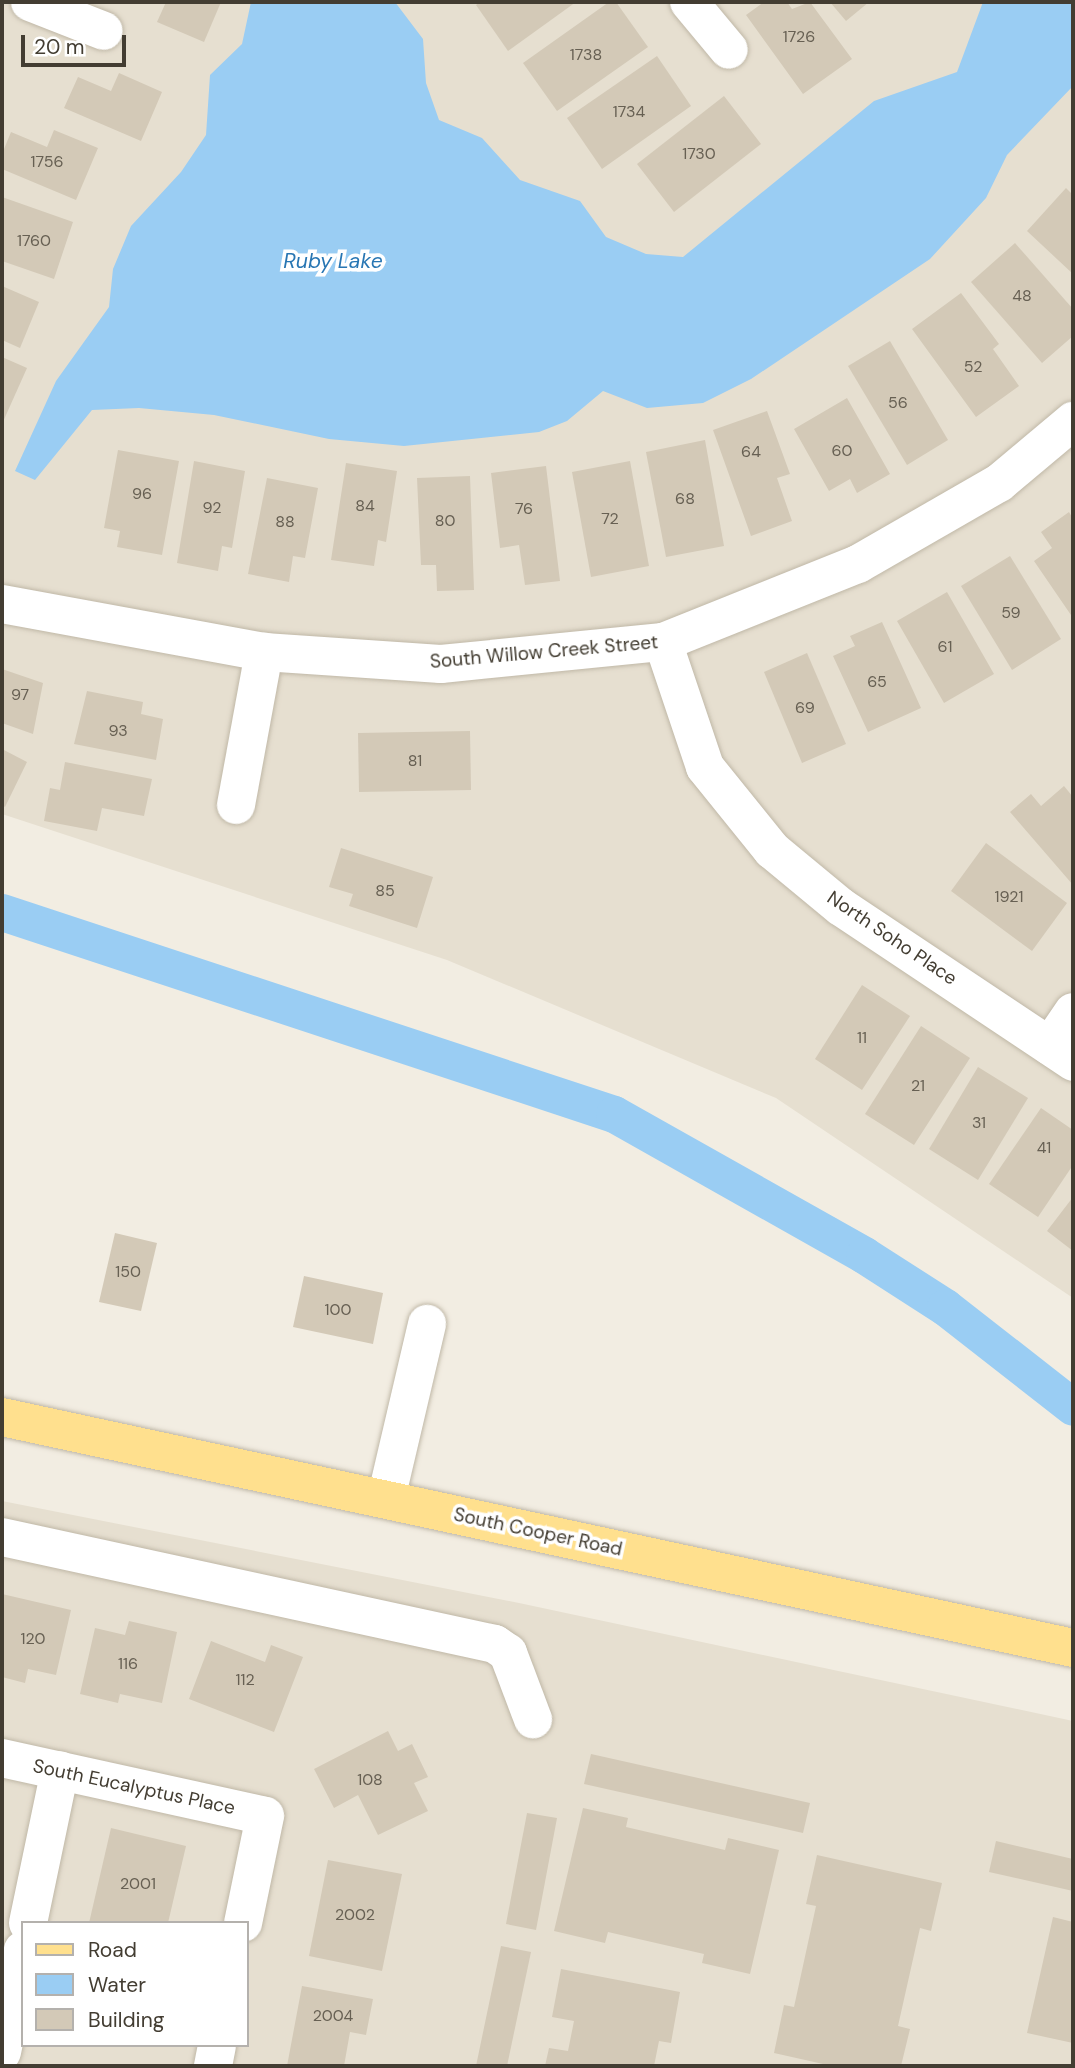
<!DOCTYPE html>
<html>
<head>
<meta charset="utf-8">
<style>
	body { margin:0 }
	#map { position:relative; width:1075px; height:2068px; overflow:hidden; background:#f2ede2; font-family:"DM Sans",sans-serif }
	div>[style] { position:absolute }
	[style*='--x'] { left:calc(var(--x)*1px); top:calc(var(--y)*1px); width:calc(var(--w)*1px); rotate:calc(var(--a)*1deg) }
	.residential>* { inset:0; background:#e6dfd0 }
	.water>* { inset:0; background:#9acdf3 }
	.canal>* { height:37px; margin:-18.5px; padding:0 18.5px; transform-origin:18.5px; border-radius:18.5px; background:#9acdf3 }
	.building>* { inset:0; background:#d3c9b7 }
	.roads { filter:drop-shadow(0 0 2px #c0b8a7) drop-shadow(0 0 2px #c0b8a7) }
	.minor>* { height:38px; margin:-19px; padding:0 19px; transform-origin:19px; border-radius:19px; background:#fff }
	.major>* { height:38px; margin:-19px; padding:0 19px; transform-origin:19px; border-radius:19px; background:#ffe08e }
	span { translate:-50% -50%; white-space:nowrap; text-align:center; line-height:1.15; -webkit-text-stroke:7px #fff; paint-order:stroke }
	.number-label { font-size:16px; color:#676053 }
	.number-label span { -webkit-text-stroke-width:0 }
	.street-label { font-size:19px; color:#433d32 }
	.water-label { font-size:21px; color:#2876b3; font-style:italic }
	.frame { position:absolute; inset:0; border:4px solid #433d32; pointer-events:none }
	.legend { position:absolute; left:21px; top:1921px; width:228px; height:126px; box-sizing:border-box; background:#fff; border:2px solid #b4b1ad; margin:0; padding:9px 12px; list-style:none; font-size:21px; color:#433d32 }
	.legend li { display:flex; align-items:center; gap:14px; height:35px }
	.legend b { width:35px; border:2px solid #b4b1ad }
	.scale { position:absolute; left:21px; top:35px; width:105px; height:32px; box-sizing:border-box; border:4px solid #433d32; border-top:0; padding-left:9px; font-size:21px; line-height:24px; white-space:nowrap; color:#433d32; -webkit-text-stroke:5px #fff; paint-order:stroke }
</style>
</head>
<body>
<div id="map">
	<div class="residential">
		<i style="clip-path:polygon(2px 2px,1073px 2px,1073px 1298px,776px 1098px,447px 960px,2px 814px)"></i>
		<i style="clip-path:polygon(evenodd,2px 1501px,519px 1603px,1073px 1721px,1073px 2066px,2px 2066px,2px 1501px,23px 1923px,247px 1923px,247px 2045px,23px 2045px,23px 1923px)"></i>
	</div>
	<div class="water">
		<i style="clip-path:polygon(251px 2px,395px 2px,423px 39px,426px 83px,439px 120px,482px 138px,520px 180px,580px 201px,606px 237px,646px 254px,683px 257px,874px 101px,957px 72px,983px 2px,1073px 2px,1073px 86px,1007px 155px,986px 198px,930px 259px,751px 379px,703px 403px,647px 408px,603px 391px,567px 421px,539px 432px,404px 446px,329px 439px,214px 415px,139px 408px,92px 410px,35px 480px,15px 471px,56px 381px,109px 307px,113px 269px,131px 226px,181px 172px,206px 135px,210px 75px,242px 44px)"></i>
	</div>
	<div class="canal">
		<i style="--x:2;--y:912;--w:644;--a:18.27"></i>
		<i style="--x:614;--y:1114;--w:287;--a:29.4"></i>
		<i style="--x:864;--y:1255;--w:96;--a:32.7"></i>
		<i style="--x:945;--y:1307;--w:162;--a:38"></i>
	</div>
	<div class="building">
		<i style="clip-path:polygon(166px 2px,221px 2px,204px 42px,157px 22px)"></i>
		<i style="clip-path:polygon(480px 2px,576px 2px,508px 51px,476px 5px)"></i>
		<i style="clip-path:polygon(609px 2px,616px 2px,648px 47px,557px 111px,523px 63px)"></i>
		<i style="clip-path:polygon(764px 2px,787px 2px,792px 9px,810px 2px,852px 59px,803px 94px,746px 15px)"></i>
		<i style="clip-path:polygon(830px 2px,869px 2px,846px 21px)"></i>
		<i style="clip-path:polygon(657px 56px,691px 106px,602px 169px,567px 118px)"></i>
		<i style="clip-path:polygon(119px 73px,162px 92px,141px 141px,64px 108px,78px 77px,111px 91px)"></i>
		<i style="clip-path:polygon(724px 96px,761px 144px,674px 212px,637px 164px)"></i>
		<i style="clip-path:polygon(54px 130px,98px 148px,76px 200px,2px 169px,2px 154px,11px 132px,47px 147px)"></i>
		<i style="clip-path:polygon(1066px 188px,1073px 195px,1073px 274px,1027px 231px)"></i>
		<i style="clip-path:polygon(2px 197px,73px 222px,54px 279px,2px 261px)"></i>
		<i style="clip-path:polygon(1015px 243px,1073px 309px,1073px 336px,1042px 363px,971px 282px)"></i>
		<i style="clip-path:polygon(2px 286px,39px 302px,20px 348px,2px 340px)"></i>
		<i style="clip-path:polygon(961px 293px,999px 344px,993px 349px,1019px 386px,976px 417px,912px 329px)"></i>
		<i style="clip-path:polygon(890px 341px,948px 440px,907px 465px,848px 366px)"></i>
		<i style="clip-path:polygon(2px 357px,27px 368px,2px 424px)"></i>
		<i style="clip-path:polygon(847px 398px,890px 474px,857px 493px,850px 479px,829px 491px,794px 429px)"></i>
		<i style="clip-path:polygon(767px 411px,790px 474px,777px 478px,792px 521px,751px 536px,713px 430px)"></i>
		<i style="clip-path:polygon(705px 440px,724px 546px,666px 557px,646px 452px)"></i>
		<i style="clip-path:polygon(118px 450px,179px 461px,162px 555px,117px 547px,120px 531px,104px 528px)"></i>
		<i style="clip-path:polygon(194px 461px,245px 471px,232px 548px,222px 546px,218px 571px,177px 563px)"></i>
		<i style="clip-path:polygon(630px 461px,649px 566px,591px 577px,572px 472px)"></i>
		<i style="clip-path:polygon(346px 463px,397px 471px,386px 542px,378px 540px,374px 566px,331px 560px)"></i>
		<i style="clip-path:polygon(546px 466px,560px 581px,525px 585px,519px 545px,500px 548px,491px 473px)"></i>
		<i style="clip-path:polygon(470px 476px,474px 590px,437px 591px,436px 565px,421px 565px,417px 478px)"></i>
		<i style="clip-path:polygon(267px 478px,318px 488px,305px 558px,293px 556px,289px 582px,248px 574px)"></i>
		<i style="clip-path:polygon(1069px 512px,1073px 519px,1073px 618px,1034px 561px,1052px 548px,1041px 532px)"></i>
		<i style="clip-path:polygon(1010px 556px,1061px 639px,1012px 670px,961px 586px)"></i>
		<i style="clip-path:polygon(947px 592px,994px 674px,944px 703px,897px 621px)"></i>
		<i style="clip-path:polygon(882px 622px,921px 708px,868px 732px,833px 656px,855px 646px,850px 636px)"></i>
		<i style="clip-path:polygon(807px 653px,846px 744px,802px 763px,764px 672px)"></i>
		<i style="clip-path:polygon(2px 669px,43px 683px,33px 734px,2px 723px)"></i>
		<i style="clip-path:polygon(87px 691px,143px 702px,141px 714px,163px 719px,156px 760px,74px 744px)"></i>
		<i style="clip-path:polygon(470px 731px,471px 790px,359px 792px,358px 733px)"></i>
		<i style="clip-path:polygon(2px 749px,27px 762px,5px 807px,2px 805px)"></i>
		<i style="clip-path:polygon(65px 762px,152px 779px,144px 816px,102px 808px,97px 831px,44px 821px,50px 788px,60px 790px)"></i>
		<i style="clip-path:polygon(1064px 786px,1073px 797px,1073px 885px,1010px 812px,1031px 794px,1041px 806px)"></i>
		<i style="clip-path:polygon(986px 843px,1067px 903px,1032px 951px,951px 891px)"></i>
		<i style="clip-path:polygon(341px 848px,433px 877px,417px 928px,349px 906px,353px 894px,329px 887px)"></i>
		<i style="clip-path:polygon(862px 985px,910px 1016px,862px 1090px,815px 1059px)"></i>
		<i style="clip-path:polygon(921px 1026px,970px 1058px,914px 1145px,865px 1114px)"></i>
		<i style="clip-path:polygon(978px 1067px,1028px 1098px,978px 1180px,929px 1149px)"></i>
		<i style="clip-path:polygon(1041px 1108px,1073px 1130px,1073px 1165px,1038px 1217px,989px 1184px)"></i>
		<i style="clip-path:polygon(1073px 1197px,1073px 1251px,1047px 1231px)"></i>
		<i style="clip-path:polygon(115px 1233px,157px 1243px,141px 1311px,99px 1302px)"></i>
		<i style="clip-path:polygon(304px 1276px,383px 1293px,373px 1344px,293px 1327px)"></i>
		<i style="clip-path:polygon(2px 1594px,71px 1610px,56px 1675px,28px 1669px,25px 1683px,2px 1677px)"></i>
		<i style="clip-path:polygon(129px 1621px,177px 1632px,162px 1703px,120px 1694px,118px 1703px,80px 1694px,95px 1628px,125px 1635px)"></i>
		<i style="clip-path:polygon(211px 1641px,265px 1662px,271px 1645px,303px 1657px,274px 1732px,189px 1699px)"></i>
		<i style="clip-path:polygon(388px 1731px,398px 1751px,412px 1744px,428px 1777px,414px 1783px,428px 1811px,378px 1835px,358px 1795px,334px 1808px,314px 1769px)"></i>
		<i style="clip-path:polygon(591px 1754px,810px 1803px,803px 1833px,584px 1784px)"></i>
		<i style="clip-path:polygon(583px 1808px,628px 1818px,626px 1827px,725px 1850px,728px 1838px,779px 1850px,750px 1974px,702px 1963px,704px 1954px,608px 1932px,605px 1943px,554px 1931px)"></i>
		<i style="clip-path:polygon(527px 1813px,557px 1818px,536px 1930px,506px 1924px)"></i>
		<i style="clip-path:polygon(111px 1828px,186px 1846px,168px 1923px,89px 1923px)"></i>
		<i style="clip-path:polygon(996px 1841px,1073px 1859px,1073px 1891px,989px 1872px)"></i>
		<i style="clip-path:polygon(817px 1855px,942px 1883px,931px 1931px,920px 1928px,898px 2026px,910px 2029px,901px 2066px,832px 2066px,774px 2053px,784px 2005px,794px 2007px,816px 1906px,806px 1904px)"></i>
		<i style="clip-path:polygon(328px 1860px,402px 1874px,382px 1971px,309px 1956px)"></i>
		<i style="clip-path:polygon(1053px 1917px,1073px 1922px,1073px 2043px,1027px 2033px)"></i>
		<i style="clip-path:polygon(501px 1946px,531px 1952px,507px 2066px,476px 2066px)"></i>
		<i style="clip-path:polygon(561px 1969px,680px 1992px,671px 2043px,659px 2041px,654px 2066px,545px 2066px,549px 2048px,568px 2051px,574px 2021px,552px 2017px)"></i>
		<i style="clip-path:polygon(302px 1986px,373px 1999px,366px 2035px,350px 2032px,344px 2066px,287px 2066px)"></i>
	</div>
	<div class="roads">
		<div class="minor">
			<i style="--x:30;--y:2;--w:79;--a:21.4"></i>
			<i style="--x:689;--y:2;--w:62;--a:50.2"></i>
			<i style="--x:2;--y:604;--w:266;--a:10.4"></i>
			<i style="--x:264;--y:652;--w:177;--a:3.9"></i>
			<i style="--x:441;--y:664;--w:223;--a:-5.7"></i>
			<i style="--x:663;--y:642;--w:210;--a:-21.8"></i>
			<i style="--x:858;--y:564;--w:163;--a:-29.9"></i>
			<i style="--x:999;--y:483;--w:97;--a:-40"></i>
			<i style="--x:663;--y:642;--w:132;--a:71.4"></i>
			<i style="--x:705;--y:767;--w:107;--a:51.1"></i>
			<i style="--x:772;--y:850;--w:89;--a:39.6"></i>
			<i style="--x:841;--y:907;--w:279;--a:33.7"></i>
			<i style="--x:236;--y:805;--w:156;--a:-79.6"></i>
			<i style="--x:1050;--y:1046;--w:41;--a:-55.9"></i>
			<i style="--x:386;--y:1499;--w:180;--a:-76.8"></i>
			<i style="--x:2;--y:1537;--w:504;--a:12.25"></i>
			<i style="--x:495;--y:1644;--w:16;--a:35"></i>
			<i style="--x:508;--y:1653;--w:71;--a:69.3"></i>
			<i style="--x:2;--y:1758;--w:269;--a:12.4"></i>
			<i style="--x:265;--y:1816;--w:109;--a:101.6"></i>
			<i style="--x:28;--y:1923;--w:156;--a:-78.2"></i>
			<i style="--x:2;--y:2052;--w:104;--a:-78.4"></i>
			<i style="--x:213;--y:2066;--w:21;--a:-79"></i>
		</div>
		<div class="major">
			<i style="--x:2;--y:1417;--w:1096;--a:12.17"></i>
		</div>
	</div>
	<div class="number-label">
		<span style="left:799px;top:37px">1726</span>
		<span style="left:586px;top:55px">1738</span>
		<span style="left:629px;top:112px">1734</span>
		<span style="left:699px;top:154px">1730</span>
		<span style="left:47px;top:162px">1756</span>
		<span style="left:34px;top:241px">1760</span>
		<span style="left:1022px;top:296px">48</span>
		<span style="left:973px;top:367px">52</span>
		<span style="left:898px;top:403px">56</span>
		<span style="left:842px;top:451px">60</span>
		<span style="left:751px;top:452px">64</span>
		<span style="left:142px;top:494px">96</span>
		<span style="left:685px;top:499px">68</span>
		<span style="left:365px;top:506px">84</span>
		<span style="left:212px;top:508px">92</span>
		<span style="left:524px;top:509px">76</span>
		<span style="left:610px;top:519px">72</span>
		<span style="left:445px;top:521px">80</span>
		<span style="left:285px;top:522px">88</span>
		<span style="left:1011px;top:613px">59</span>
		<span style="left:945px;top:647px">61</span>
		<span style="left:877px;top:682px">65</span>
		<span style="left:20px;top:695px">97</span>
		<span style="left:805px;top:708px">69</span>
		<span style="left:118px;top:731px">93</span>
		<span style="left:415px;top:761px">81</span>
		<span style="left:385px;top:891px">85</span>
		<span style="left:1009px;top:897px">1921</span>
		<span style="left:862px;top:1038px">11</span>
		<span style="left:918px;top:1086px">21</span>
		<span style="left:979px;top:1123px">31</span>
		<span style="left:1044px;top:1148px">41</span>
		<span style="left:128px;top:1272px">150</span>
		<span style="left:338px;top:1310px">100</span>
		<span style="left:33px;top:1639px">120</span>
		<span style="left:128px;top:1664px">116</span>
		<span style="left:245px;top:1680px">112</span>
		<span style="left:370px;top:1780px">108</span>
		<span style="left:138px;top:1884px">2001</span>
		<span style="left:355px;top:1915px">2002</span>
		<span style="left:333px;top:2016px">2004</span>
	</div>
	<div class="street-label">
		<span style="left:544px;top:652px;rotate:-5deg">South Willow Creek Street</span>
		<span style="left:892px;top:938px;rotate:34deg">North Soho Place</span>
		<span style="left:538px;top:1532px;rotate:12deg">South Cooper Road</span>
		<span style="left:134px;top:1787px;rotate:12deg">South Eucalyptus Place</span>
	</div>
	<div class="water-label">
		<span style="left:333px;top:261px">Ruby Lake</span>
	</div>
	<div class="frame"></div>
	<ul class="legend">
	<li><b style="height:9px;background:#ffe08e"></b>Road</li>
	<li><b style="height:19px;background:#9acdf3"></b>Water</li>
	<li><b style="height:19px;background:#d3c9b7"></b>Building</li>
	</ul>
	<div class="scale">20 m</div>
</div>
</body>
</html>
